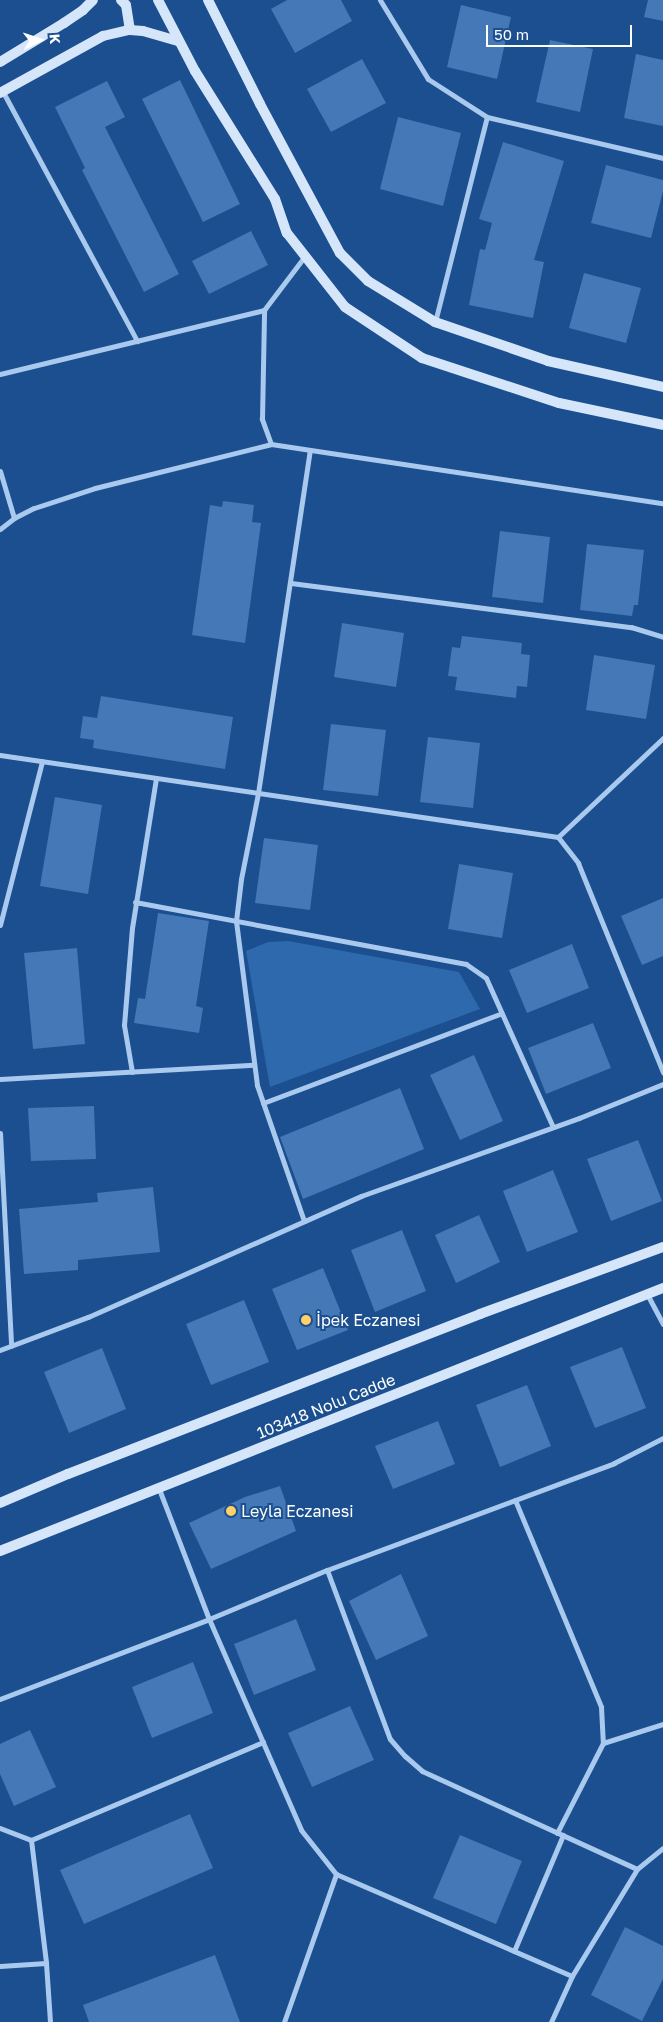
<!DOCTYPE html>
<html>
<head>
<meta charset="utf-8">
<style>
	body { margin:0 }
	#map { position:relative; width:663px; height:2022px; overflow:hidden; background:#1b4f8f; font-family:"Golos Text",sans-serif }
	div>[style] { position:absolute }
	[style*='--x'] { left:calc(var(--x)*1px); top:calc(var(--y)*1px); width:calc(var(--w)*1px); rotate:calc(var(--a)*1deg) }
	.green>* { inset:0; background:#2e69ad }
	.building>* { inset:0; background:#4478b7 }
	.street>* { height:5px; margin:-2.5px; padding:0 2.5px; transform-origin:2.5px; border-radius:2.5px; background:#a9c9ee }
	.secondary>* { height:10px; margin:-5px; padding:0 5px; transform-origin:5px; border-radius:5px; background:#d6e6fa }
	.dots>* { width:14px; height:14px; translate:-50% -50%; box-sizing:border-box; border:2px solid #1b4f8f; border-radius:50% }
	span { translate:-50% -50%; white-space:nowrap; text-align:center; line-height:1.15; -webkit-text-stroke:4px #1b4f8f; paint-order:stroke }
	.poi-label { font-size:16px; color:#fff }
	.left { translate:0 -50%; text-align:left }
	.street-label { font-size:16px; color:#fff }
	.north { position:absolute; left:15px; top:15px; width:50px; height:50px; -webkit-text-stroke:4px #1b4f8f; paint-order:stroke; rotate:86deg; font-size:14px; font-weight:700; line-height:20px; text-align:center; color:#fff }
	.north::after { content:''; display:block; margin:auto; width:18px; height:22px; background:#fff; clip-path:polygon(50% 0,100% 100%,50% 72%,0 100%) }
	.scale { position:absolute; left:486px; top:25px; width:146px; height:22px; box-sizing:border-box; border:2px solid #fff; border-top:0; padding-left:6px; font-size:15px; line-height:18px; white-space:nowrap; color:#fff; -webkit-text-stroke:4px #1b4f8f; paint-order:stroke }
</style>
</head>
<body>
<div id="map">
	<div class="green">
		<i style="clip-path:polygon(288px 941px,459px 972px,480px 1009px,270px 1087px,246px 951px,268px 942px)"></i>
	</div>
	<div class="building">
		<i style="clip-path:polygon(287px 0,341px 0,352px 21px,295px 53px,271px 9px)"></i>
		<i style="clip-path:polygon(648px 0,663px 0,663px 21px,644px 17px)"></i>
		<i style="clip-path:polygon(461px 5px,511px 17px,497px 79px,447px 67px)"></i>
		<i style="clip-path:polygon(550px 40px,593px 49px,580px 112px,536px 102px)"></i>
		<i style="clip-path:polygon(636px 54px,663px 60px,663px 126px,624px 118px)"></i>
		<i style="clip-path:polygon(362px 59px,386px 103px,331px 132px,307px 89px)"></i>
		<i style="clip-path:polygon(180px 80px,240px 204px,203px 222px,142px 99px)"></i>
		<i style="clip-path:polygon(107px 81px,125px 117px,105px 127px,179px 274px,144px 292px,82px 170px,85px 168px,55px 107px)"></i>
		<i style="clip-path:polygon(398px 117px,461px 133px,443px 206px,380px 189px)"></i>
		<i style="clip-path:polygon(503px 142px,564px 161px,534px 260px,544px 262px,533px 318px,469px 305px,480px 249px,485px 250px,492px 223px,479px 219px)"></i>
		<i style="clip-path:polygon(606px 165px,663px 180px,663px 191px,651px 238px,591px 223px)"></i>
		<i style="clip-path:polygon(251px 231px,268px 265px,209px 294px,192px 261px)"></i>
		<i style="clip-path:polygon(584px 273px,641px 288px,626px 343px,569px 328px)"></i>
		<i style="clip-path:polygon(223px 501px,254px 505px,252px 522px,261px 523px,245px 643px,192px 635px,210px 505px,222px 507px)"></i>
		<i style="clip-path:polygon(500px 531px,550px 537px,543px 603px,492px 597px)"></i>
		<i style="clip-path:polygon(587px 544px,644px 550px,638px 605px,634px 605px,632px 616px,580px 610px)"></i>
		<i style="clip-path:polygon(342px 623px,404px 633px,396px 687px,334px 677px)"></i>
		<i style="clip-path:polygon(462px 636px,522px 643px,521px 654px,530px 655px,527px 687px,517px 686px,516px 698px,455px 690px,457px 677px,448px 676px,452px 647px,460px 648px)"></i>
		<i style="clip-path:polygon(594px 655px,655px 665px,646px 719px,586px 710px)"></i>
		<i style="clip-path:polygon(101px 696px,233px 717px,225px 769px,93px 748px,94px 740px,80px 738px,83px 716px,97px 718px)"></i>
		<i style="clip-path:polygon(331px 724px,386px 730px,378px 796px,323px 790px)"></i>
		<i style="clip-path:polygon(428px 737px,480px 743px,473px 808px,420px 802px)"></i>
		<i style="clip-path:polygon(55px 797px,102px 805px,88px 894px,40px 886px)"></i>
		<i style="clip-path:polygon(264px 838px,318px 845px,310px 910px,255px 903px)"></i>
		<i style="clip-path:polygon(459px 864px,513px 873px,502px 938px,448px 929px)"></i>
		<i style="clip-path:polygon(663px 898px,663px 956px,642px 965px,621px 916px)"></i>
		<i style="clip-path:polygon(158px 913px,209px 921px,196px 1006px,203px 1008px,199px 1033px,134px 1023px,138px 998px,145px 999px)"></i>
		<i style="clip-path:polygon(572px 944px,589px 988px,527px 1013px,509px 970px)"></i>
		<i style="clip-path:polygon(77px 948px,85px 1044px,33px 1049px,24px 953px)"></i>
		<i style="clip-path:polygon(593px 1023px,611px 1068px,546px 1094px,528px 1048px)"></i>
		<i style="clip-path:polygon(474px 1055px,503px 1121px,460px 1140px,430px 1075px)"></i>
		<i style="clip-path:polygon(400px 1088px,424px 1149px,303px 1199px,280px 1137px)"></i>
		<i style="clip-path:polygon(94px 1106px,96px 1159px,31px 1161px,28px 1108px)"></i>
		<i style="clip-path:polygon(638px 1140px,662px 1201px,611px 1221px,587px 1159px)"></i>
		<i style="clip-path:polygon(553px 1170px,578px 1232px,527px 1252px,503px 1191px)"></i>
		<i style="clip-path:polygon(153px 1187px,160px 1252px,78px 1260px,78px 1270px,24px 1274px,19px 1209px,98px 1202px,97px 1193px)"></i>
		<i style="clip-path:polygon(479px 1215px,500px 1262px,456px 1283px,435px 1235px)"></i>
		<i style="clip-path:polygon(402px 1230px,426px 1291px,375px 1312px,351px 1250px)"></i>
		<i style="clip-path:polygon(323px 1268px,348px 1330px,297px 1350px,272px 1289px)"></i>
		<i style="clip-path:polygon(244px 1300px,269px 1362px,211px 1385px,186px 1324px)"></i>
		<i style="clip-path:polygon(622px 1347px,646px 1408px,595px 1428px,570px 1367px)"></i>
		<i style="clip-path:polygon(102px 1348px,126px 1409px,69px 1433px,44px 1372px)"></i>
		<i style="clip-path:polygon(527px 1385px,551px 1446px,500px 1467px,476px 1405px)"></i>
		<i style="clip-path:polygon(438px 1421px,455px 1464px,393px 1489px,375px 1446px)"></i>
		<i style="clip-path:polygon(280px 1486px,296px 1531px,211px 1569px,189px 1523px,245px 1497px)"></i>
		<i style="clip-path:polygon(401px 1574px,428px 1636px,376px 1660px,349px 1601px)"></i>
		<i style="clip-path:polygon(296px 1619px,316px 1670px,254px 1695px,234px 1644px)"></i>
		<i style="clip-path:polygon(193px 1662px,213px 1713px,152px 1738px,132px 1687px)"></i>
		<i style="clip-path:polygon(350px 1706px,374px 1760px,312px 1787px,288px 1733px)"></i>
		<i style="clip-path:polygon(30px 1730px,56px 1787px,14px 1806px,0 1774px,0 1744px)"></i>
		<i style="clip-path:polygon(190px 1814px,213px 1868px,84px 1924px,60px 1870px)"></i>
		<i style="clip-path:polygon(460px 1835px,522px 1861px,496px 1924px,433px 1898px)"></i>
		<i style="clip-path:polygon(625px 1927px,663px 1946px,663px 1979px,642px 2021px,591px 1995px)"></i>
		<i style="clip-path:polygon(215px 1955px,240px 2022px,89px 2022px,83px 2005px)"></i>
	</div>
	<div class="street">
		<i style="--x:380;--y:0;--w:92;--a:58.7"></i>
		<i style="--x:428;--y:79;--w:70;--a:32.8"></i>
		<i style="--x:487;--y:117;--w:181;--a:13.1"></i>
		<i style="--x:3;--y:92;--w:283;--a:61.7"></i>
		<i style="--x:435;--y:322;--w:211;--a:-75.8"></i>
		<i style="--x:0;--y:374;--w:272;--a:-13.6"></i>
		<i style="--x:271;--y:444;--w:27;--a:-110"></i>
		<i style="--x:262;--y:419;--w:109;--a:-88.9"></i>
		<i style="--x:264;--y:310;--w:68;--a:-52.8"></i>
		<i style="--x:0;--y:471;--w:49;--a:73.4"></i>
		<i style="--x:0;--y:529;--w:18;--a:-38"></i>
		<i style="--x:14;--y:518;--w:22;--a:-27"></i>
		<i style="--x:34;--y:508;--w:64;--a:-18.2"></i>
		<i style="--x:95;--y:488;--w:181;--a:-14"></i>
		<i style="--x:271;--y:444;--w:396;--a:8.6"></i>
		<i style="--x:291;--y:583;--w:343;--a:7.4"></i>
		<i style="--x:631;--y:627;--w:34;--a:17"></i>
		<i style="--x:0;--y:755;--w:564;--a:8.36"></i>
		<i style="--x:558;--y:837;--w:33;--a:52"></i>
		<i style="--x:578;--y:863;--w:226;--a:67.9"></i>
		<i style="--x:558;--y:837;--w:144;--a:-43.3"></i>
		<i style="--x:135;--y:902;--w:337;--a:10.6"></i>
		<i style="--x:466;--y:964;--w:24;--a:35"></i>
		<i style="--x:486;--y:978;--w:163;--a:65.8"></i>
		<i style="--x:0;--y:925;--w:169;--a:-75.6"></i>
		<i style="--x:132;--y:1072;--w:48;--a:-99.7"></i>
		<i style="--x:124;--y:1025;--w:97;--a:-85.3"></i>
		<i style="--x:132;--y:928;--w:152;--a:-80.9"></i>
		<i style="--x:0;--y:1079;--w:254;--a:-3.2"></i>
		<i style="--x:263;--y:1103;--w:255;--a:-20.6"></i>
		<i style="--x:0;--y:1133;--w:213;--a:87"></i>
		<i style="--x:304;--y:1221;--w:144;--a:-109.1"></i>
		<i style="--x:257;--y:1085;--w:165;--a:-97.3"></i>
		<i style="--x:236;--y:921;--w:42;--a:-83.2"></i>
		<i style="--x:241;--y:879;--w:88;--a:-78.8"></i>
		<i style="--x:258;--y:793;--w:347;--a:-81.4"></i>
		<i style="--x:647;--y:1294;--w:34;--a:62"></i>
		<i style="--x:0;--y:1350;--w:94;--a:-20.6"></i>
		<i style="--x:88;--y:1317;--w:299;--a:-23.9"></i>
		<i style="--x:361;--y:1196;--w:232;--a:-19.7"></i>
		<i style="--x:579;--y:1118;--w:91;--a:-22"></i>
		<i style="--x:159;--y:1489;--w:139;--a:69"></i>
		<i style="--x:209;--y:1619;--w:230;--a:66.4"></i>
		<i style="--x:301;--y:1830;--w:56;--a:51.5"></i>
		<i style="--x:336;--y:1874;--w:257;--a:23.4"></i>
		<i style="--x:515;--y:1500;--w:224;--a:67.4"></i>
		<i style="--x:601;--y:1707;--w:36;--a:87"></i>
		<i style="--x:603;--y:1743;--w:101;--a:117.1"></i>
		<i style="--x:327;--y:1570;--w:180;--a:69.6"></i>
		<i style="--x:390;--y:1739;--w:23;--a:49"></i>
		<i style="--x:405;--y:1756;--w:23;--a:41"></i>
		<i style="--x:422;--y:1771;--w:236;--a:24.5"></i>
		<i style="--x:0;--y:1699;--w:224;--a:-20.9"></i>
		<i style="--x:209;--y:1619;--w:128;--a:-22.6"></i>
		<i style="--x:327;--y:1570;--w:306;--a:-20.4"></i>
		<i style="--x:614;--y:1463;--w:55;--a:-27"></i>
		<i style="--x:603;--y:1743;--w:63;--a:-17.6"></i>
		<i style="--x:0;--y:1828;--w:33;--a:21"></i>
		<i style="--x:31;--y:1840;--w:252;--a:-22.9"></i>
		<i style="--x:31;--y:1840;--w:124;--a:83"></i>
		<i style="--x:46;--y:1963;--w:59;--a:86.1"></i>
		<i style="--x:514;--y:1951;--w:126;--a:-67.1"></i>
		<i style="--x:0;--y:1966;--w:46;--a:-3.7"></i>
		<i style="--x:284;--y:2022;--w:157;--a:-70.6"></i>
		<i style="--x:551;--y:2022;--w:51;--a:-65.5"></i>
		<i style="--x:572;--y:1976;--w:125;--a:-58.7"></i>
		<i style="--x:637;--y:1869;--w:33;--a:-39"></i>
	</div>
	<div class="secondary">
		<i style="--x:121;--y:0;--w:7;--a:45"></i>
		<i style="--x:126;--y:5;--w:25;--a:81"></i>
		<i style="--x:158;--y:0;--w:80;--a:62.5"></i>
		<i style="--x:195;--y:71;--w:151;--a:58"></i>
		<i style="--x:275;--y:199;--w:36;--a:71"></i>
		<i style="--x:287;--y:233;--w:94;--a:51.9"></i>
		<i style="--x:345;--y:307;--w:92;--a:33.5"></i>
		<i style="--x:422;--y:358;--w:144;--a:18.2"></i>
		<i style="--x:559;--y:403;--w:106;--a:11.9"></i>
		<i style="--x:208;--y:0;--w:116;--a:63.4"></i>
		<i style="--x:260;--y:104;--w:169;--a:61.8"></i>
		<i style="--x:340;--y:253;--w:40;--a:45"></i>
		<i style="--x:368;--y:281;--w:79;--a:31.5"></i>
		<i style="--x:435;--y:322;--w:120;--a:19"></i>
		<i style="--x:548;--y:361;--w:118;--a:12.7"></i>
		<i style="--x:0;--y:62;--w:75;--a:-31.4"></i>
		<i style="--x:64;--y:23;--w:23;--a:-34"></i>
		<i style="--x:83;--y:10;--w:14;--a:-45"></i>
		<i style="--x:0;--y:93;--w:118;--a:-29"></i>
		<i style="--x:103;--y:36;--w:28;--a:-13"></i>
		<i style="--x:130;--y:30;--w:13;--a:4"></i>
		<i style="--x:143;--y:31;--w:37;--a:16"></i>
		<i style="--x:0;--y:1503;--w:74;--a:-23.1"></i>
		<i style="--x:68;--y:1474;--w:442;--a:-21.2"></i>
		<i style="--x:480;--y:1314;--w:195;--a:-20.1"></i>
		<i style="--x:0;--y:1551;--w:713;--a:-21.64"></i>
	</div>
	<div class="dots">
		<i style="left:306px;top:1320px;background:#ffd166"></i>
		<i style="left:231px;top:1511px;background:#ffd166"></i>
	</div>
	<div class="poi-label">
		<span class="left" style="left:316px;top:1320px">İpek Eczanesi</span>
		<span class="left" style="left:241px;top:1511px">Leyla Eczanesi</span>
	</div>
	<div class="street-label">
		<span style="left:326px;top:1406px;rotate:-22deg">103418 Nolu Cadde</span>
	</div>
	<div class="north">K</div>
	<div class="scale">50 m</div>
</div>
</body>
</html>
